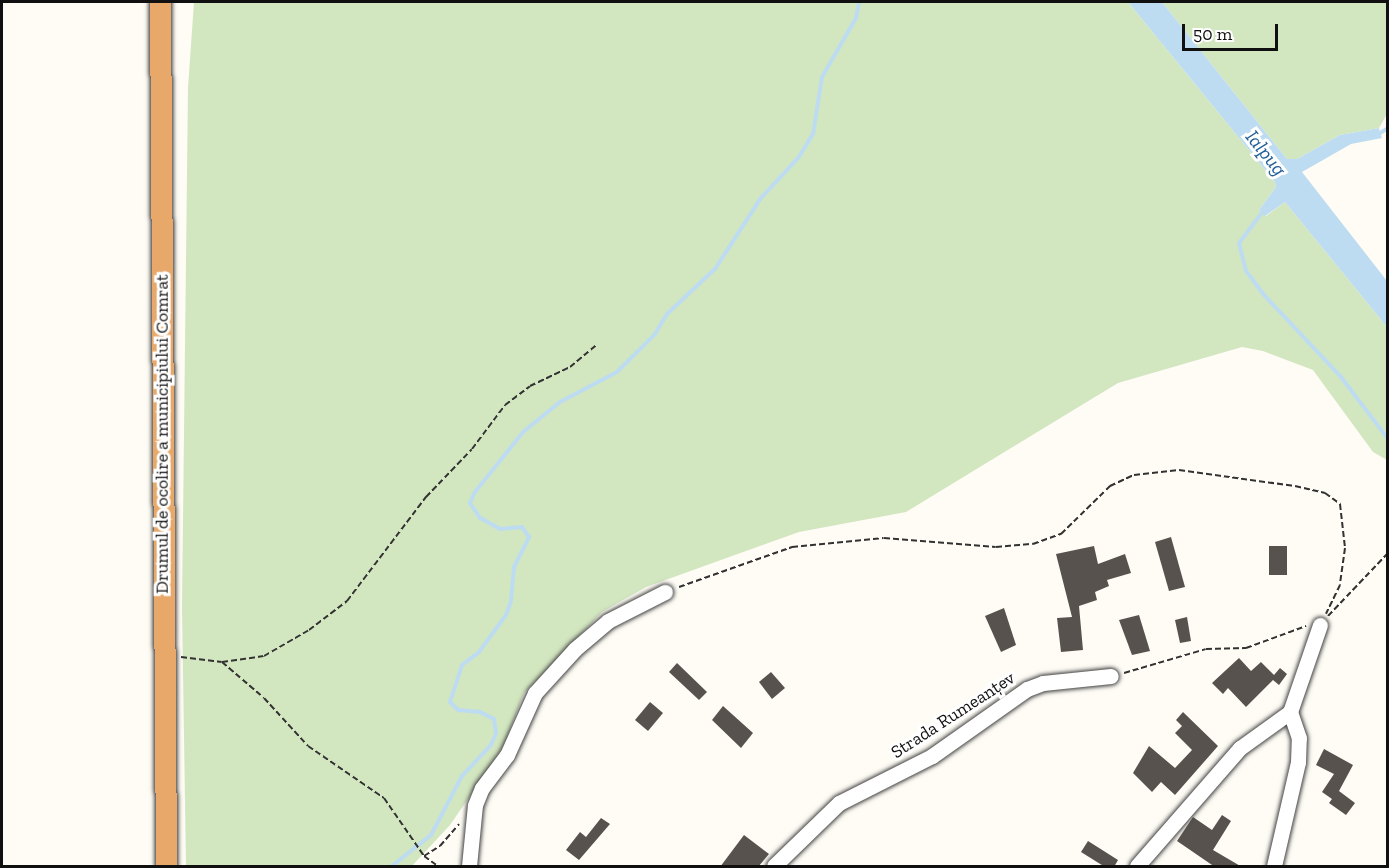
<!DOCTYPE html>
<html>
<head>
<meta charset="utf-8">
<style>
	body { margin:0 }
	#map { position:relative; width:1389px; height:868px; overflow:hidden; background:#fefcf5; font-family:"Zilla Slab",serif }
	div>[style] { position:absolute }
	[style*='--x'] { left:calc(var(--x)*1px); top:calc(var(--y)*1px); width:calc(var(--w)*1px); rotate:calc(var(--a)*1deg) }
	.green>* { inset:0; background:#d2e6c0 }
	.water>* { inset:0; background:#bedcf1 }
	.stream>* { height:4px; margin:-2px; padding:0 2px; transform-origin:2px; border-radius:2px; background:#bedcf1 }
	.building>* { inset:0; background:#58524e }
	.path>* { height:2px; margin-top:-1px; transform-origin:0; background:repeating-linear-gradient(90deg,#323232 0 6px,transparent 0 9px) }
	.roads { filter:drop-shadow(0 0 2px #434343) drop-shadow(0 0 2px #434343) }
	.minor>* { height:15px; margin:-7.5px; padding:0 7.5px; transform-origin:7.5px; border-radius:7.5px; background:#fff }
	.highway>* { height:21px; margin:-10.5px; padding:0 10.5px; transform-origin:10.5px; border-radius:10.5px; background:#e7a86a }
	span { translate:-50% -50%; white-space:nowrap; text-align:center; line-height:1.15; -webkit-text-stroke:6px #fff; paint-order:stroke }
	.street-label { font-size:18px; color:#101010 }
	.water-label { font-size:20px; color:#246098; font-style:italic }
	.frame { position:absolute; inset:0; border:3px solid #101010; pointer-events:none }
	.scale { position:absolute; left:1182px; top:24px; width:96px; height:27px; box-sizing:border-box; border:3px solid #101010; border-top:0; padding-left:8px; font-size:18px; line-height:21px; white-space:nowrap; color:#101010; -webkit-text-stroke:4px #fff; paint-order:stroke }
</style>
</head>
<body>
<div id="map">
	<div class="green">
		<i style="clip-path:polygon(194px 2px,1128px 2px,1275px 182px,1276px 187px,1259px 210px,1266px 216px,1285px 202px,1387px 327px,1387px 460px,1373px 452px,1313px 370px,1263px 351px,1242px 347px,1118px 383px,906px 512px,799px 532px,646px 587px,602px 612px,524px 693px,504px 745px,483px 777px,450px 825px,412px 866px,186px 866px,182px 606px,188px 88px)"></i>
		<i style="clip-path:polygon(1162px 2px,1387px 2px,1387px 114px,1379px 128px,1340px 135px,1297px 159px,1287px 159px)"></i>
	</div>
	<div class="water">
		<i style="clip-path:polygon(1128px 2px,1162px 2px,1287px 159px,1297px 159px,1340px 135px,1379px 128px,1382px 138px,1351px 144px,1302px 172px,1387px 281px,1387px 327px,1285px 202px,1265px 216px,1259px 210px,1276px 187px,1275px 182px)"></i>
	</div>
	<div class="stream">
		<i style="--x:1377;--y:135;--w:13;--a:-32"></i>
		<i style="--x:1264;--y:210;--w:41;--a:127.1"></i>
		<i style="--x:1239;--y:243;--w:29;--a:76"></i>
		<i style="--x:1246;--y:271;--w:31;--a:53"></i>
		<i style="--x:1265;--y:296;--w:111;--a:46.8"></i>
		<i style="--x:1341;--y:377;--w:78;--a:52.8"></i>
		<i style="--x:392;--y:866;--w:50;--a:-38.5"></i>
		<i style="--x:431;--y:835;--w:67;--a:-62.3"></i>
		<i style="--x:462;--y:776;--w:42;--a:-46.9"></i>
		<i style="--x:491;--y:745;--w:13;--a:-67"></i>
		<i style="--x:496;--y:733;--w:14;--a:-98"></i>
		<i style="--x:494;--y:719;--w:16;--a:-153"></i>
		<i style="--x:480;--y:712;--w:22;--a:-175"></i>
		<i style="--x:458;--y:710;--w:11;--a:-135"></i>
		<i style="--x:450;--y:702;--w:39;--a:-72"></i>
		<i style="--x:462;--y:665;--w:21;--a:-37"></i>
		<i style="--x:479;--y:652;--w:46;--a:-53.9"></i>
		<i style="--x:506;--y:615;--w:15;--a:-70"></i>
		<i style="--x:511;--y:601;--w:34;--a:-85"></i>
		<i style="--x:514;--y:567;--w:34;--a:-63"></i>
		<i style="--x:529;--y:537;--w:12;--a:-125"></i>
		<i style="--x:522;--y:527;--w:22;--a:175"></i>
		<i style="--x:500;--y:529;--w:23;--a:-151"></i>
		<i style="--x:480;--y:518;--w:18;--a:-124"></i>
		<i style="--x:470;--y:503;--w:12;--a:-66"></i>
		<i style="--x:475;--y:492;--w:77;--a:-51.3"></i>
		<i style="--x:523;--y:432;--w:48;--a:-39"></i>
		<i style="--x:560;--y:402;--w:64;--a:-27.8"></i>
		<i style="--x:617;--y:372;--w:54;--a:-45"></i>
		<i style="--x:655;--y:334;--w:23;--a:-59"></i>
		<i style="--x:667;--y:314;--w:66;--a:-43.2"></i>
		<i style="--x:715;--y:269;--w:85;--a:-57.1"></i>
		<i style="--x:761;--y:198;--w:56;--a:-47.2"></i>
		<i style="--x:799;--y:157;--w:27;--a:-59"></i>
		<i style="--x:813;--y:134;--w:58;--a:-81"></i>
		<i style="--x:822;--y:77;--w:68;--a:-60"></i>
		<i style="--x:856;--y:18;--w:16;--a:-79"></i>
	</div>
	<div class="building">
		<i style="clip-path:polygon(1171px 537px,1185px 587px,1169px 591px,1155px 542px)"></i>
		<i style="clip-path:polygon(1094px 546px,1098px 564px,1125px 554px,1131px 573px,1107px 580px,1109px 586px,1095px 592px,1097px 600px,1079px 606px,1083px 650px,1061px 652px,1057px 618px,1072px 617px,1056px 554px)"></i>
		<i style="clip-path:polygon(1269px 546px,1287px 546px,1287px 575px,1269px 575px)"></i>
		<i style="clip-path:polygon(1004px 608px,1016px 645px,1001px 652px,985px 616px)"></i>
		<i style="clip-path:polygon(1139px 615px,1150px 651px,1132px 655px,1119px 620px)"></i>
		<i style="clip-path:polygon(1187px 617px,1191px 641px,1180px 643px,1175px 620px)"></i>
		<i style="clip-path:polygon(1239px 658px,1251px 671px,1261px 662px,1274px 675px,1280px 668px,1287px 674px,1279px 685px,1273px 680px,1246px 707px,1228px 688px,1223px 694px,1212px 683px)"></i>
		<i style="clip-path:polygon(677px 663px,707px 692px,699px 700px,669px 672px)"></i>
		<i style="clip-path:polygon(771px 672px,785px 688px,772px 699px,759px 682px)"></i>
		<i style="clip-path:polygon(650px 702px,663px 713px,648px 731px,635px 720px)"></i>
		<i style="clip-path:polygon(723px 706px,753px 733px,741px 748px,712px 720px)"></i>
		<i style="clip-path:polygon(1183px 712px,1218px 746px,1175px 795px,1161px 782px,1152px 792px,1133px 773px,1149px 746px,1175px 768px,1192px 750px,1175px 733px,1182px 726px,1176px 720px)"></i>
		<i style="clip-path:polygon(1324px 749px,1353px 765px,1339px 791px,1355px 803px,1346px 815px,1329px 803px,1332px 799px,1322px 792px,1334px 774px,1316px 765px)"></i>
		<i style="clip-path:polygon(1222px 815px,1231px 821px,1213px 850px,1242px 867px,1215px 867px,1177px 841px,1193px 817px,1212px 830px)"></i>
		<i style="clip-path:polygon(601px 818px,610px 824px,579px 860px,566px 850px,580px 832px,586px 837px)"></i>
		<i style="clip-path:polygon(744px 835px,769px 854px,758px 867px,720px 867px)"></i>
		<i style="clip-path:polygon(1088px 841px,1118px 860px,1114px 867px,1105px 867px,1081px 852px)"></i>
	</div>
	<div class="path">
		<i style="--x:679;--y:587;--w:120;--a:-19.5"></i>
		<i style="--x:792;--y:547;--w:92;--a:-5.6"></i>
		<i style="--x:884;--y:538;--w:112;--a:4.6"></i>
		<i style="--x:996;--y:547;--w:37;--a:-5"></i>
		<i style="--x:1033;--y:544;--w:30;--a:-20"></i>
		<i style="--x:1061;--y:534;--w:69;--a:-44.4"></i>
		<i style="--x:1110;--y:486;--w:26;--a:-25"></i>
		<i style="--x:1134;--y:475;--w:45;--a:-6.3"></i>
		<i style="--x:1179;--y:470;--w:117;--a:7.9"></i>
		<i style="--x:1295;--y:486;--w:31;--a:13"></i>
		<i style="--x:1325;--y:493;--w:19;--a:36"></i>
		<i style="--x:1340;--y:504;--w:44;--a:83.5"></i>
		<i style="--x:1345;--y:548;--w:37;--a:98"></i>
		<i style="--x:1340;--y:585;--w:32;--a:116"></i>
		<i style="--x:1328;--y:616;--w:87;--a:-46.4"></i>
		<i style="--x:181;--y:657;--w:41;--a:7"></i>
		<i style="--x:222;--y:662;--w:55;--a:40.6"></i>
		<i style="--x:264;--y:698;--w:65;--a:47.5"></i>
		<i style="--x:308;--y:746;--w:92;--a:34.4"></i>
		<i style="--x:384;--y:798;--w:70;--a:55.4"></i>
		<i style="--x:424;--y:856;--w:17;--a:36"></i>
		<i style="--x:222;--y:662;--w:42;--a:-8.1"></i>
		<i style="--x:264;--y:656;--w:52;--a:-30"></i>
		<i style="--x:309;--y:630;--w:48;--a:-37.3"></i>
		<i style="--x:347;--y:601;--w:131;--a:-52.8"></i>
		<i style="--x:426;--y:497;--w:66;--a:-46.2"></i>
		<i style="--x:472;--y:449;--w:55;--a:-53.1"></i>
		<i style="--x:505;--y:405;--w:31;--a:-37"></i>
		<i style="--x:530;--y:386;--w:44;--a:-25.4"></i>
		<i style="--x:570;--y:367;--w:34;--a:-40"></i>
		<i style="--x:1124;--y:673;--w:85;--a:-16.3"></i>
		<i style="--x:1206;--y:649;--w:40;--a:-1.4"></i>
		<i style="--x:1246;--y:648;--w:64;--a:-20.1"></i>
		<i style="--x:424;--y:856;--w:19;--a:-32"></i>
		<i style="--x:440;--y:846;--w:29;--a:-49"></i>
	</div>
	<div class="roads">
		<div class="minor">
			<i style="--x:1290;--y:712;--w:92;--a:-71"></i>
			<i style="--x:469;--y:866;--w:61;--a:-84.4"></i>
			<i style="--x:475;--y:805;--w:18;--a:-68"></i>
			<i style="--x:482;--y:788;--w:41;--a:-52.9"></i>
			<i style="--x:507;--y:755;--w:68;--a:-65.7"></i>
			<i style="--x:535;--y:693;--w:59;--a:-47.7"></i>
			<i style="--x:575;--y:649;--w:43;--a:-40.3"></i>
			<i style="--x:608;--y:621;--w:64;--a:-27"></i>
			<i style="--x:774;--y:866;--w:91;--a:-44.1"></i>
			<i style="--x:839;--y:803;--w:104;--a:-26.8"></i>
			<i style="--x:932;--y:756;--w:116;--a:-35.2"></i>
			<i style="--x:1027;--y:689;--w:17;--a:-21"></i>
			<i style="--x:1043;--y:683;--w:68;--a:-5.9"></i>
			<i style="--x:1137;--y:866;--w:157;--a:-48.9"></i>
			<i style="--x:1240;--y:748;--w:62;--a:-35.8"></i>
			<i style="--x:1274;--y:866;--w:107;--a:-77"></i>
			<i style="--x:1298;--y:762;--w:24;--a:-88"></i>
			<i style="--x:1299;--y:738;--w:28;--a:-109"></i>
		</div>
		<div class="highway">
			<i style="--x:160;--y:2;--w:864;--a:89.6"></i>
		</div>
	</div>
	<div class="street-label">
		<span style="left:162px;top:434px;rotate:-90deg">Drumul de ocolire a municipiului Comrat</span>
		<span style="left:953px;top:715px;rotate:-33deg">Strada Rumeanțev</span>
	</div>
	<div class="water-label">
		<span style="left:1266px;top:153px;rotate:51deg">Ialpug</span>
	</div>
	<div class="frame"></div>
	<div class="scale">50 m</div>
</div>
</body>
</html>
